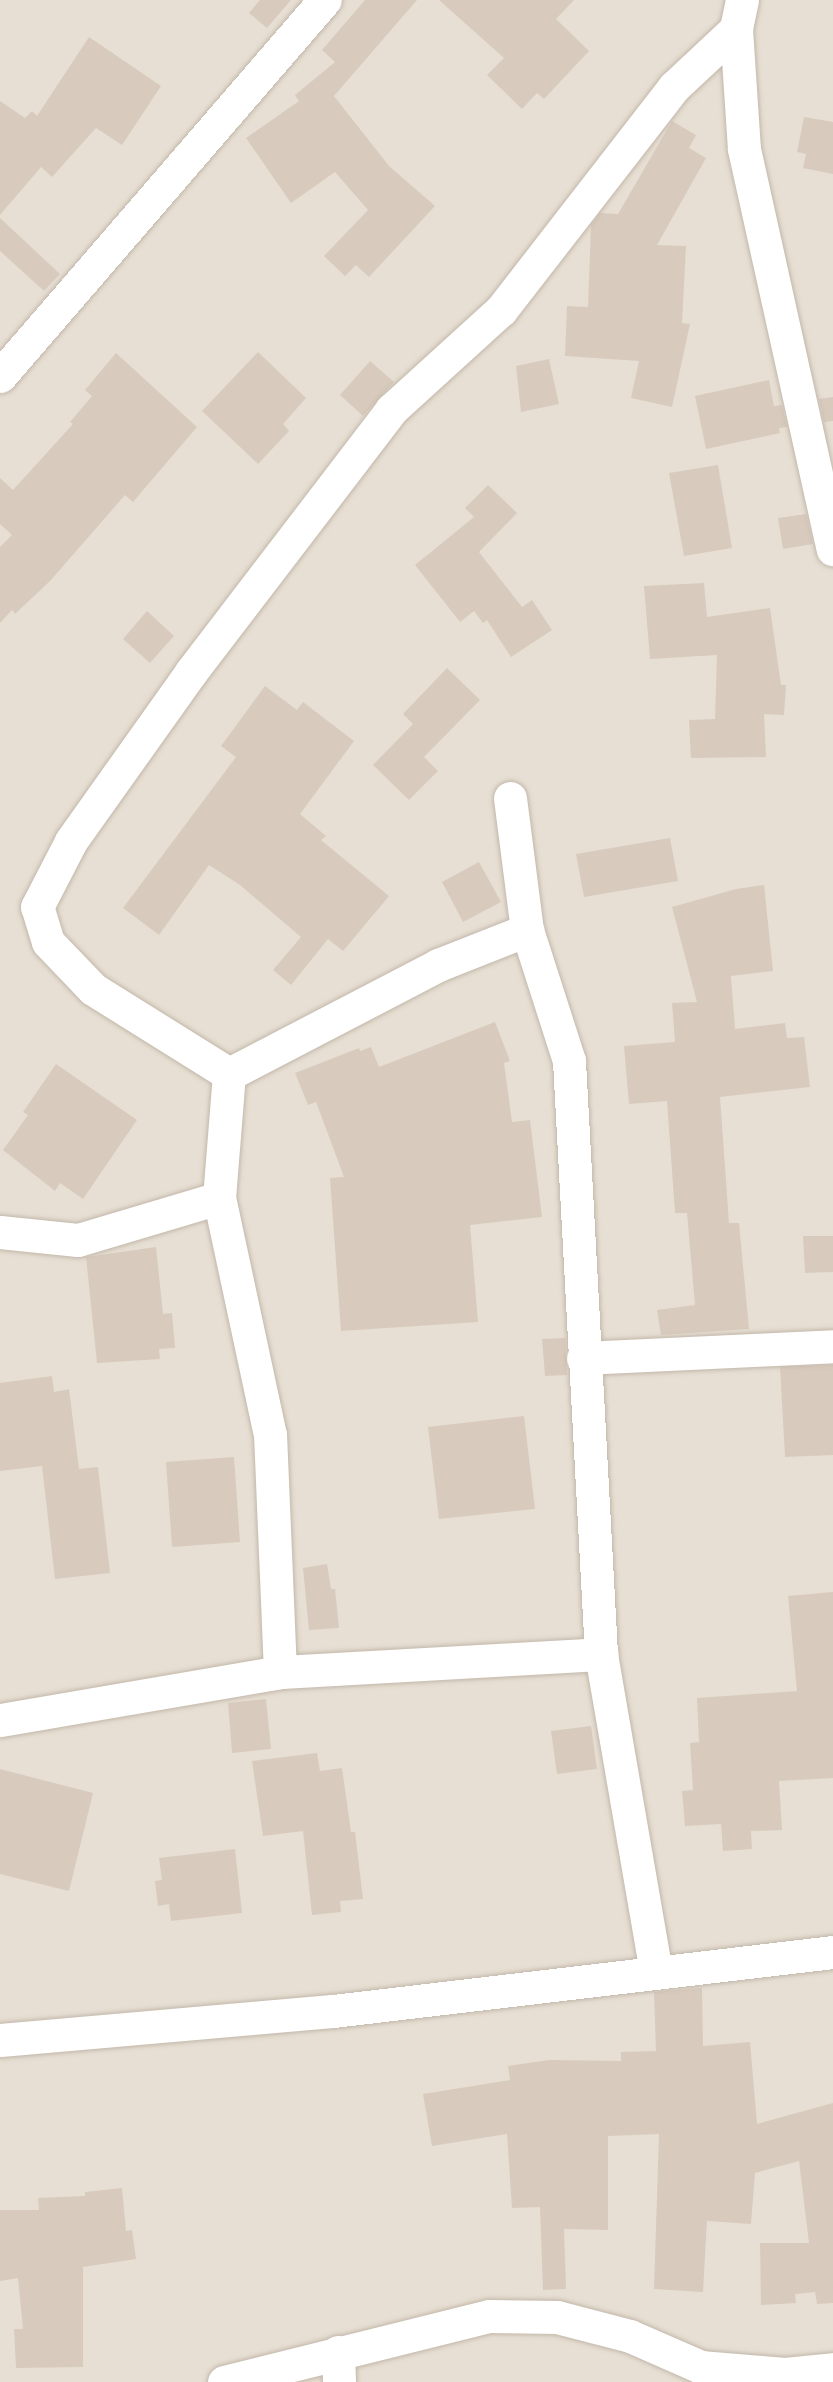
<!DOCTYPE html>
<html>
<head>
<meta charset="utf-8">
<style>
	body { margin:0 }
	#map { position:relative; width:833px; height:2382px; overflow:hidden; background:#f3ede5; font-family:"Fira Sans Condensed",sans-serif }
	div>[style] { position:absolute }
	[style*='--x'] { left:calc(var(--x)*1px); top:calc(var(--y)*1px); width:calc(var(--w)*1px); rotate:calc(var(--a)*1deg) }
	.residential>* { inset:0; background:#e7dfd3 }
	.building>* { inset:0; background:#d8cbbd }
	.roads { filter:drop-shadow(0 0 2px #c2b7aa) drop-shadow(0 0 2px #c2b7aa) }
	.minor>* { height:33px; margin:-16.5px; padding:0 16.5px; transform-origin:16.5px; border-radius:16.5px; background:#fff }
	span { translate:-50% -50%; white-space:nowrap; text-align:center; line-height:1.15; -webkit-text-stroke:4.5px #fff; paint-order:stroke }
</style>
</head>
<body>
<div id="map">
	<div class="residential">
		<i style="clip-path:polygon(0 0,833px 0,833px 2382px,0 2382px)"></i>
	</div>
	<div class="building">
		<i style="clip-path:polygon(260px 0,291px 0,267px 28px,249px 13px)"></i>
		<i style="clip-path:polygon(365px 0,417px 0,334px 96px,389px 166px,435px 206px,369px 277px,356px 265px,345px 276px,324px 256px,368px 210px,335px 172px,291px 203px,246px 138px,299px 101px,295px 95px,335px 62px,322px 50px)"></i>
		<i style="clip-path:polygon(439px 0,574px 0,556px 19px,589px 51px,544px 99px,537px 93px,522px 109px,487px 75px,504px 58px)"></i>
		<i style="clip-path:polygon(89px 37px,161px 86px,122px 145px,96px 128px,52px 177px,41px 167px,0 215px,0 101px,25px 118px,32px 111px,37px 116px)"></i>
		<i style="clip-path:polygon(804px 117px,833px 122px,833px 174px,803px 168px,806px 154px,797px 152px)"></i>
		<i style="clip-path:polygon(672px 121px,696px 135px,689px 148px,706px 158px,657px 245px,686px 246px,682px 323px,690px 324px,672px 407px,631px 398px,639px 361px,565px 356px,567px 306px,588px 307px,591px 225px,600px 213px,618px 214px)"></i>
		<i style="clip-path:polygon(0 218px,60px 274px,44px 291px,0 251px)"></i>
		<i style="clip-path:polygon(258px 352px,306px 398px,283px 424px,289px 431px,258px 464px,202px 411px)"></i>
		<i style="clip-path:polygon(116px 353px,197px 427px,133px 502px,125px 495px,51px 580px,15px 614px,12px 610px,0 623px,0 547px,12px 535px,0 524px,0 478px,13px 490px,73px 424px,70px 422px,92px 396px,85px 390px)"></i>
		<i style="clip-path:polygon(549px 359px,559px 404px,521px 412px,516px 366px)"></i>
		<i style="clip-path:polygon(370px 361px,394px 382px,363px 416px,340px 395px)"></i>
		<i style="clip-path:polygon(769px 380px,774px 406px,782px 405px,787px 427px,779px 428px,780px 433px,706px 449px,695px 396px)"></i>
		<i style="clip-path:polygon(833px 397px,833px 421px,824px 422px,819px 399px)"></i>
		<i style="clip-path:polygon(718px 465px,732px 548px,684px 556px,669px 473px)"></i>
		<i style="clip-path:polygon(488px 485px,517px 513px,479px 552px,522px 607px,532px 600px,552px 630px,511px 657px,487px 620px,483px 623px,474px 611px,460px 622px,415px 565px,474px 517px,465px 508px)"></i>
		<i style="clip-path:polygon(806px 514px,813px 544px,783px 549px,778px 518px)"></i>
		<i style="clip-path:polygon(704px 583px,707px 617px,770px 608px,781px 685px,786px 685px,784px 715px,764px 714px,766px 757px,691px 758px,689px 720px,715px 719px,717px 655px,650px 659px,644px 586px)"></i>
		<i style="clip-path:polygon(147px 611px,174px 636px,150px 663px,123px 639px)"></i>
		<i style="clip-path:polygon(447px 668px,480px 700px,424px 757px,438px 771px,409px 800px,373px 765px,413px 724px,403px 714px)"></i>
		<i style="clip-path:polygon(265px 686px,297px 710px,303px 702px,354px 741px,300px 814px,326px 836px,321px 840px,389px 896px,343px 951px,328px 939px,291px 985px,273px 970px,301px 937px,240px 885px,209px 865px,159px 935px,123px 908px,236px 757px,221px 746px)"></i>
		<i style="clip-path:polygon(670px 838px,678px 881px,584px 897px,576px 854px)"></i>
		<i style="clip-path:polygon(479px 862px,501px 902px,463px 922px,442px 882px)"></i>
		<i style="clip-path:polygon(764px 885px,773px 971px,731px 976px,735px 1029px,785px 1023px,787px 1038px,804px 1037px,810px 1087px,720px 1097px,729px 1223px,739px 1223px,749px 1329px,661px 1335px,657px 1310px,695px 1305px,687px 1213px,675px 1213px,667px 1101px,629px 1104px,624px 1046px,675px 1042px,672px 1003px,697px 1002px,672px 907px,736px 889px)"></i>
		<i style="clip-path:polygon(495px 1022px,510px 1061px,504px 1063px,512px 1122px,530px 1120px,542px 1217px,470px 1225px,478px 1322px,341px 1331px,330px 1178px,344px 1177px,316px 1102px,308px 1105px,295px 1073px,359px 1048px,360px 1051px,371px 1047px,379px 1067px)"></i>
		<i style="clip-path:polygon(56px 1064px,137px 1120px,83px 1199px,60px 1183px,55px 1191px,3px 1150px,28px 1115px,23px 1112px)"></i>
		<i style="clip-path:polygon(803px 1236px,833px 1236px,833px 1272px,805px 1273px)"></i>
		<i style="clip-path:polygon(156px 1247px,163px 1314px,172px 1313px,175px 1348px,159px 1349px,160px 1359px,97px 1363px,86px 1257px)"></i>
		<i style="clip-path:polygon(565px 1338px,567px 1375px,545px 1376px,542px 1339px)"></i>
		<i style="clip-path:polygon(833px 1365px,833px 1455px,785px 1457px,780px 1367px)"></i>
		<i style="clip-path:polygon(52px 1376px,54px 1392px,69px 1389px,79px 1469px,98px 1467px,110px 1573px,55px 1579px,42px 1466px,0 1471px,0 1383px)"></i>
		<i style="clip-path:polygon(524px 1416px,535px 1509px,439px 1519px,428px 1427px)"></i>
		<i style="clip-path:polygon(234px 1457px,240px 1542px,172px 1547px,166px 1462px)"></i>
		<i style="clip-path:polygon(327px 1564px,331px 1589px,335px 1589px,339px 1628px,309px 1630px,303px 1568px)"></i>
		<i style="clip-path:polygon(833px 1592px,833px 1778px,779px 1781px,782px 1830px,751px 1831px,752px 1849px,723px 1851px,721px 1824px,685px 1826px,682px 1791px,693px 1790px,690px 1743px,699px 1742px,697px 1698px,797px 1691px,788px 1596px)"></i>
		<i style="clip-path:polygon(266px 1699px,271px 1749px,232px 1753px,228px 1703px)"></i>
		<i style="clip-path:polygon(591px 1726px,597px 1769px,557px 1774px,551px 1731px)"></i>
		<i style="clip-path:polygon(317px 1753px,320px 1771px,342px 1768px,351px 1832px,355px 1832px,363px 1899px,340px 1901px,341px 1912px,312px 1915px,303px 1831px,263px 1836px,252px 1761px)"></i>
		<i style="clip-path:polygon(0 1769px,93px 1793px,69px 1891px,0 1874px)"></i>
		<i style="clip-path:polygon(235px 1849px,242px 1913px,171px 1921px,169px 1904px,158px 1906px,155px 1881px,162px 1880px,159px 1858px)"></i>
		<i style="clip-path:polygon(702px 1988px,703px 2046px,750px 2042px,757px 2124px,833px 2103px,833px 2303px,817px 2304px,815px 2292px,795px 2294px,796px 2303px,761px 2305px,760px 2243px,809px 2243px,799px 2161px,755px 2173px,751px 2224px,707px 2221px,703px 2292px,654px 2289px,659px 2134px,608px 2136px,608px 2230px,564px 2229px,566px 2289px,543px 2290px,540px 2207px,512px 2208px,507px 2134px,432px 2146px,423px 2094px,510px 2080px,508px 2066px,549px 2060px,621px 2061px,621px 2052px,656px 2051px,654px 1992px)"></i>
		<i style="clip-path:polygon(122px 2188px,126px 2231px,132px 2230px,136px 2259px,83px 2267px,83px 2367px,16px 2368px,14px 2329px,23px 2329px,18px 2278px,0 2281px,0 2210px,39px 2210px,38px 2198px,85px 2196px,85px 2192px)"></i>
	</div>
	<div class="roads">
		<div class="minor">
			<i style="--x:742;--y:0;--w:30;--a:102"></i>
			<i style="--x:736;--y:29;--w:120;--a:86.2"></i>
			<i style="--x:744;--y:149;--w:410;--a:77.5"></i>
			<i style="--x:0;--y:376;--w:497;--a:-49.2"></i>
			<i style="--x:510;--y:798;--w:133;--a:82.7"></i>
			<i style="--x:527;--y:930;--w:138;--a:72.2"></i>
			<i style="--x:569;--y:1061;--w:594;--a:86.91"></i>
			<i style="--x:601;--y:1654;--w:322;--a:80.2"></i>
			<i style="--x:229;--y:1074;--w:160;--a:-148"></i>
			<i style="--x:93;--y:989;--w:65;--a:-133.8"></i>
			<i style="--x:48;--y:942;--w:37;--a:-107"></i>
			<i style="--x:37;--y:907;--w:74;--a:-62.7"></i>
			<i style="--x:71;--y:841;--w:207;--a:-54.6"></i>
			<i style="--x:191;--y:672;--w:330;--a:-52.6"></i>
			<i style="--x:391;--y:410;--w:149;--a:-42.3"></i>
			<i style="--x:501;--y:310;--w:282;--a:-52.2"></i>
			<i style="--x:674;--y:87;--w:85;--a:-43.1"></i>
			<i style="--x:0;--y:1232;--w:78;--a:5.9"></i>
			<i style="--x:78;--y:1240;--w:147;--a:-16.6"></i>
			<i style="--x:583;--y:1358;--w:250;--a:-2.7"></i>
			<i style="--x:280;--y:1672;--w:237;--a:-92.4"></i>
			<i style="--x:270;--y:1435;--w:242;--a:-102.1"></i>
			<i style="--x:219;--y:1198;--w:124;--a:-85.4"></i>
			<i style="--x:229;--y:1074;--w:236;--a:-27.5"></i>
			<i style="--x:438;--y:965;--w:96;--a:-21.5"></i>
			<i style="--x:0;--y:1720;--w:284;--a:-9.7"></i>
			<i style="--x:280;--y:1672;--w:322;--a:-3.2"></i>
			<i style="--x:0;--y:2040;--w:334;--a:-5"></i>
			<i style="--x:333;--y:2011;--w:503;--a:-6.73"></i>
			<i style="--x:338;--y:2352;--w:30;--a:88"></i>
			<i style="--x:224;--y:2382;--w:273;--a:-14"></i>
			<i style="--x:489;--y:2316;--w:68;--a:0.8"></i>
			<i style="--x:557;--y:2317;--w:75;--a:14.6"></i>
			<i style="--x:630;--y:2336;--w:77;--a:23.6"></i>
			<i style="--x:701;--y:2367;--w:84;--a:4.8"></i>
			<i style="--x:785;--y:2374;--w:48;--a:-5.9"></i>
		</div>
	</div>
</div>
</body>
</html>
